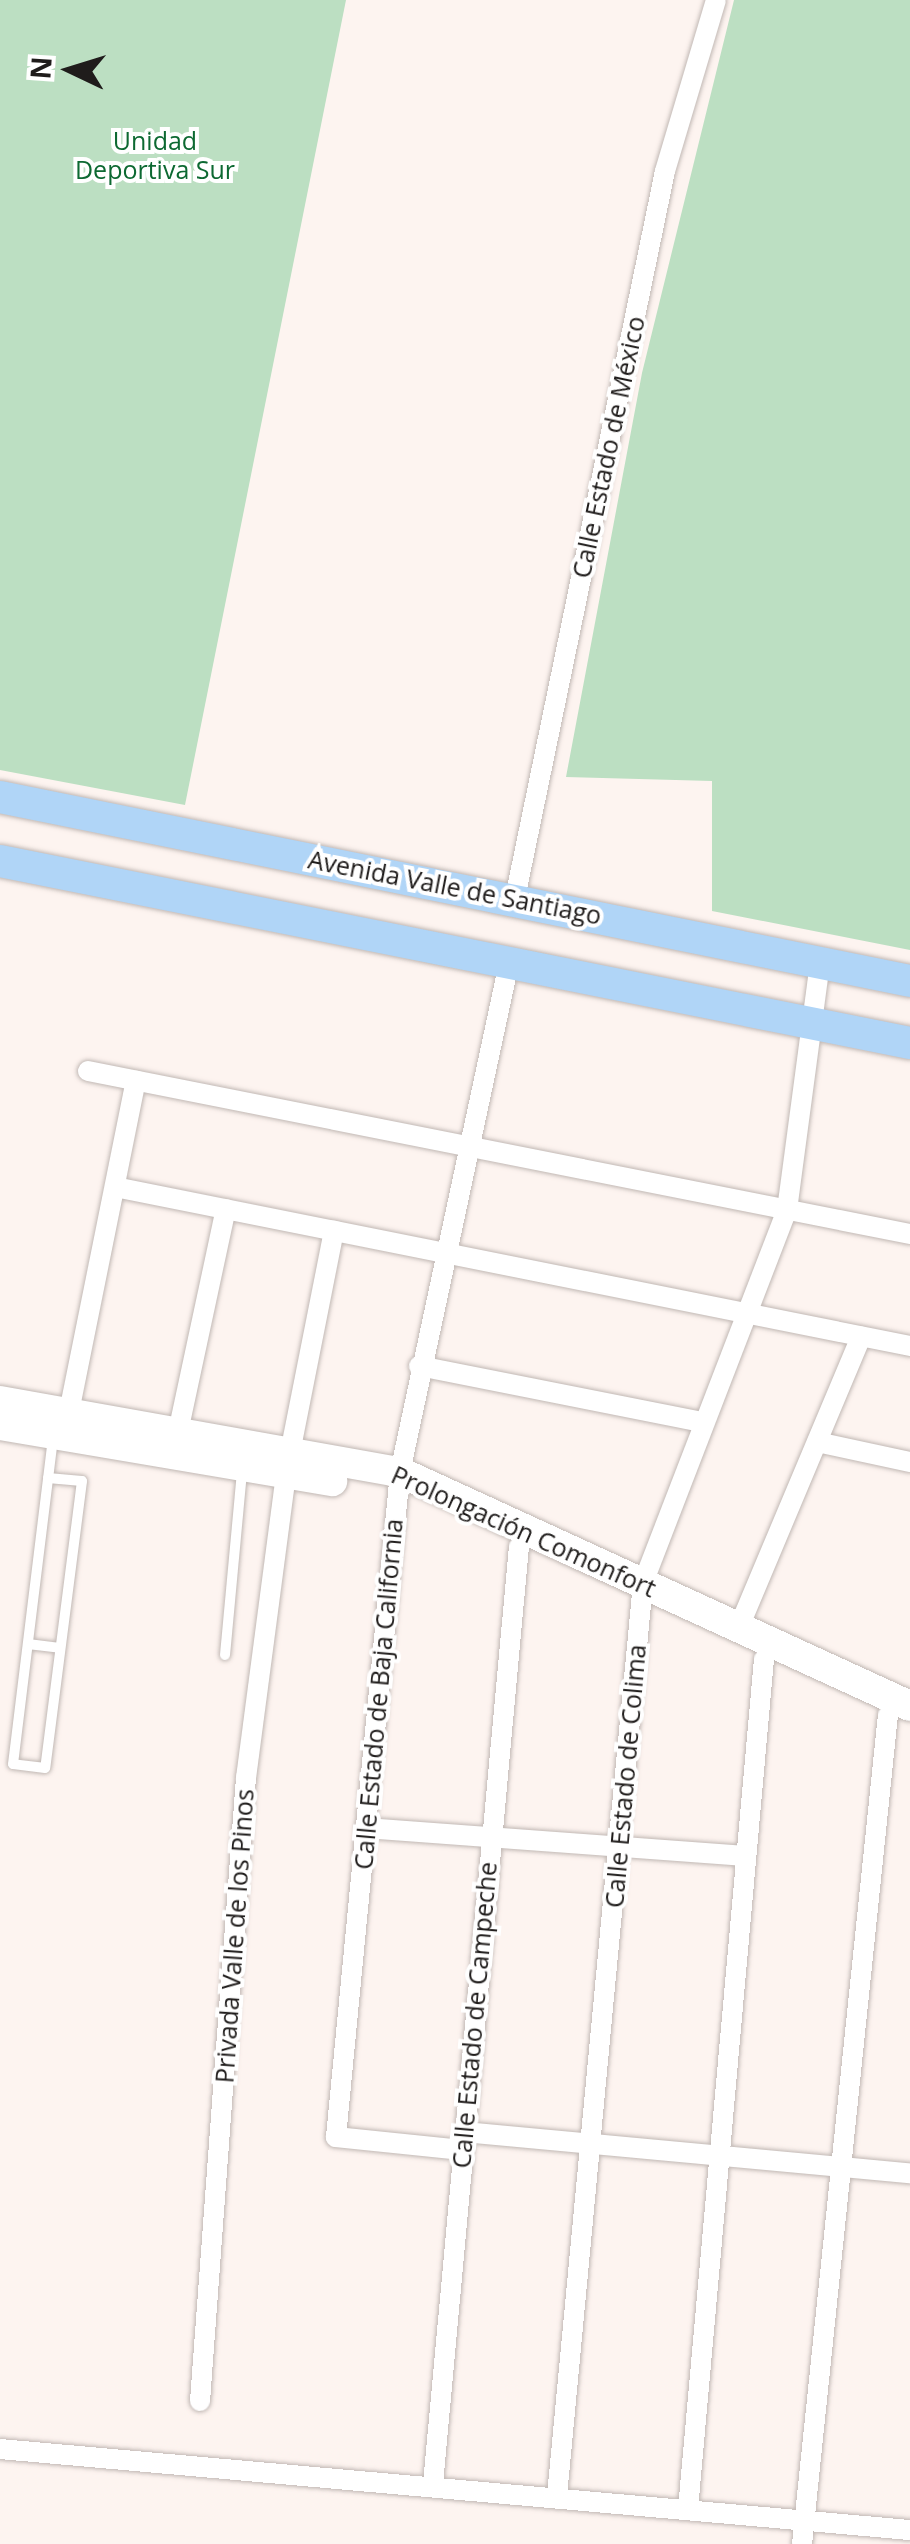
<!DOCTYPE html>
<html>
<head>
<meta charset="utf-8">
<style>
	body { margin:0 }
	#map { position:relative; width:910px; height:2544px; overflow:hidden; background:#fdf4f0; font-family:"Open Sans",sans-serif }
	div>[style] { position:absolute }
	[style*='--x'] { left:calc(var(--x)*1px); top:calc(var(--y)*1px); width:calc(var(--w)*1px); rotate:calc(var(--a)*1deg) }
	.green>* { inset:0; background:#bcdfc2 }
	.roads { filter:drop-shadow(0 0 2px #c1b8b4) drop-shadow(0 0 2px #c1b8b4) }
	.lane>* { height:10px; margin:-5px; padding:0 5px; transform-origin:5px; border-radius:5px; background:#fff }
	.street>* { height:20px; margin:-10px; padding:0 10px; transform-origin:10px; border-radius:10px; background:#fff }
	.secondary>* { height:30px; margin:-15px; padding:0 15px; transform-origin:15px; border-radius:15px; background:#fff }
	.primary>* { height:32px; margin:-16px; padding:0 16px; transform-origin:16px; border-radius:16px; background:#b0d5f7 }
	span { translate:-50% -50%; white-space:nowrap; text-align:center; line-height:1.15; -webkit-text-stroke:8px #fff; paint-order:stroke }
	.park-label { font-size:25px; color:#0d6932 }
	.street-label { font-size:25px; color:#1f1c1b }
	.north { position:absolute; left:20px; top:20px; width:100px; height:100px; -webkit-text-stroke:8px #fff; paint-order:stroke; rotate:274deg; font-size:28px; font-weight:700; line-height:40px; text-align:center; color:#1f1c1b }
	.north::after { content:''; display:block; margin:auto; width:35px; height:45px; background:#1f1c1b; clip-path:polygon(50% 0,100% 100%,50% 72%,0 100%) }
</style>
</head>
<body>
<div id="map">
	<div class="green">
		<i style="clip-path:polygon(0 0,346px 0,185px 805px,0 770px)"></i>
		<i style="clip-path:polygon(734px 0,910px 0,910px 950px,712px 911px,712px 781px,566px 777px,642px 373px)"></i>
	</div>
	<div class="roads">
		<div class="lane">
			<i style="--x:48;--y:1478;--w:34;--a:5"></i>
			<i style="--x:82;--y:1481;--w:289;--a:97.3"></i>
			<i style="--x:45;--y:1768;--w:32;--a:-173"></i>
			<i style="--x:13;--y:1764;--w:329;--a:-83"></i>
			<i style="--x:28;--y:1644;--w:32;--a:7"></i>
			<i style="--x:225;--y:1655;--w:184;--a:-84.7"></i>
		</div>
		<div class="street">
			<i style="--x:515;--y:898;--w:742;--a:-78.34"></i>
			<i style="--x:665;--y:171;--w:178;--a:-73.4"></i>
			<i style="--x:88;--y:1071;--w:838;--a:11.22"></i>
			<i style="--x:115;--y:1187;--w:811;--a:11.31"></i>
			<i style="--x:419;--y:1366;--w:288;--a:11.2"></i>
			<i style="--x:69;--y:1412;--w:338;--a:-78.6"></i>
			<i style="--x:178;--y:1432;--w:228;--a:-77.9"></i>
			<i style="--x:817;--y:1442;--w:95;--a:12.1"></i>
			<i style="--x:739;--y:1627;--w:315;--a:-67.2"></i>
			<i style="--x:365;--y:1828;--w:382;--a:4.2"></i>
			<i style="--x:464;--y:2132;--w:448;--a:5.3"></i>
			<i style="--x:462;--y:2150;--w:127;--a:-174.1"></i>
			<i style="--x:336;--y:2137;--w:668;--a:-84.5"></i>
			<i style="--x:400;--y:1472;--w:521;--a:-77.91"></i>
			<i style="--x:200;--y:2401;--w:625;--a:-85.78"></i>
			<i style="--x:246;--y:1778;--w:308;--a:-82.5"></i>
			<i style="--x:286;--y:1473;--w:247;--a:-78.8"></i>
			<i style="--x:0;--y:2449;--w:914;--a:5.09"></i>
			<i style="--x:433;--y:2484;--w:941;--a:-84.76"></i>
			<i style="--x:557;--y:2496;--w:917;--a:-84.62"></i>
			<i style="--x:643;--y:1583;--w:400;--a:-68.9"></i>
			<i style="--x:787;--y:1210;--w:250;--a:-82.4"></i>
			<i style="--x:688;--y:2509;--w:853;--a:-84.89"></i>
			<i style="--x:802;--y:2544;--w:833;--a:-84.08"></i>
		</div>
		<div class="secondary">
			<i style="--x:0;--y:1401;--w:406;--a:10.1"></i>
			<i style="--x:400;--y:1472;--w:561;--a:24.65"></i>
			<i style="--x:0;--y:1425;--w:337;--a:9.6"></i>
		</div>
		<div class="primary">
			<i style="--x:0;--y:797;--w:928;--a:11.43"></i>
			<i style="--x:0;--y:861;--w:928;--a:11.31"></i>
		</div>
	</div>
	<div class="park-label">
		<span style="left:155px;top:155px">Unidad<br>Deportiva Sur</span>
	</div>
	<div class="street-label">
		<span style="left:608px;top:447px;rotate:-78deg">Calle Estado de México</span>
		<span style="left:455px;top:887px;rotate:11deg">Avenida Valle de Santiago</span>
		<span style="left:524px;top:1531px;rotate:24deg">Prolongación Comonfort</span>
		<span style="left:378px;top:1694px;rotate:-85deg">Calle Estado de Baja California</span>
		<span style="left:625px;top:1776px;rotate:-85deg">Calle Estado de Colima</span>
		<span style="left:234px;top:1936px;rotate:-86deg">Privada Valle de los Pinos</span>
		<span style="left:474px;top:2015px;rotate:-85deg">Calle Estado de Campeche</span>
	</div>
	<div class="north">N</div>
</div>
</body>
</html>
